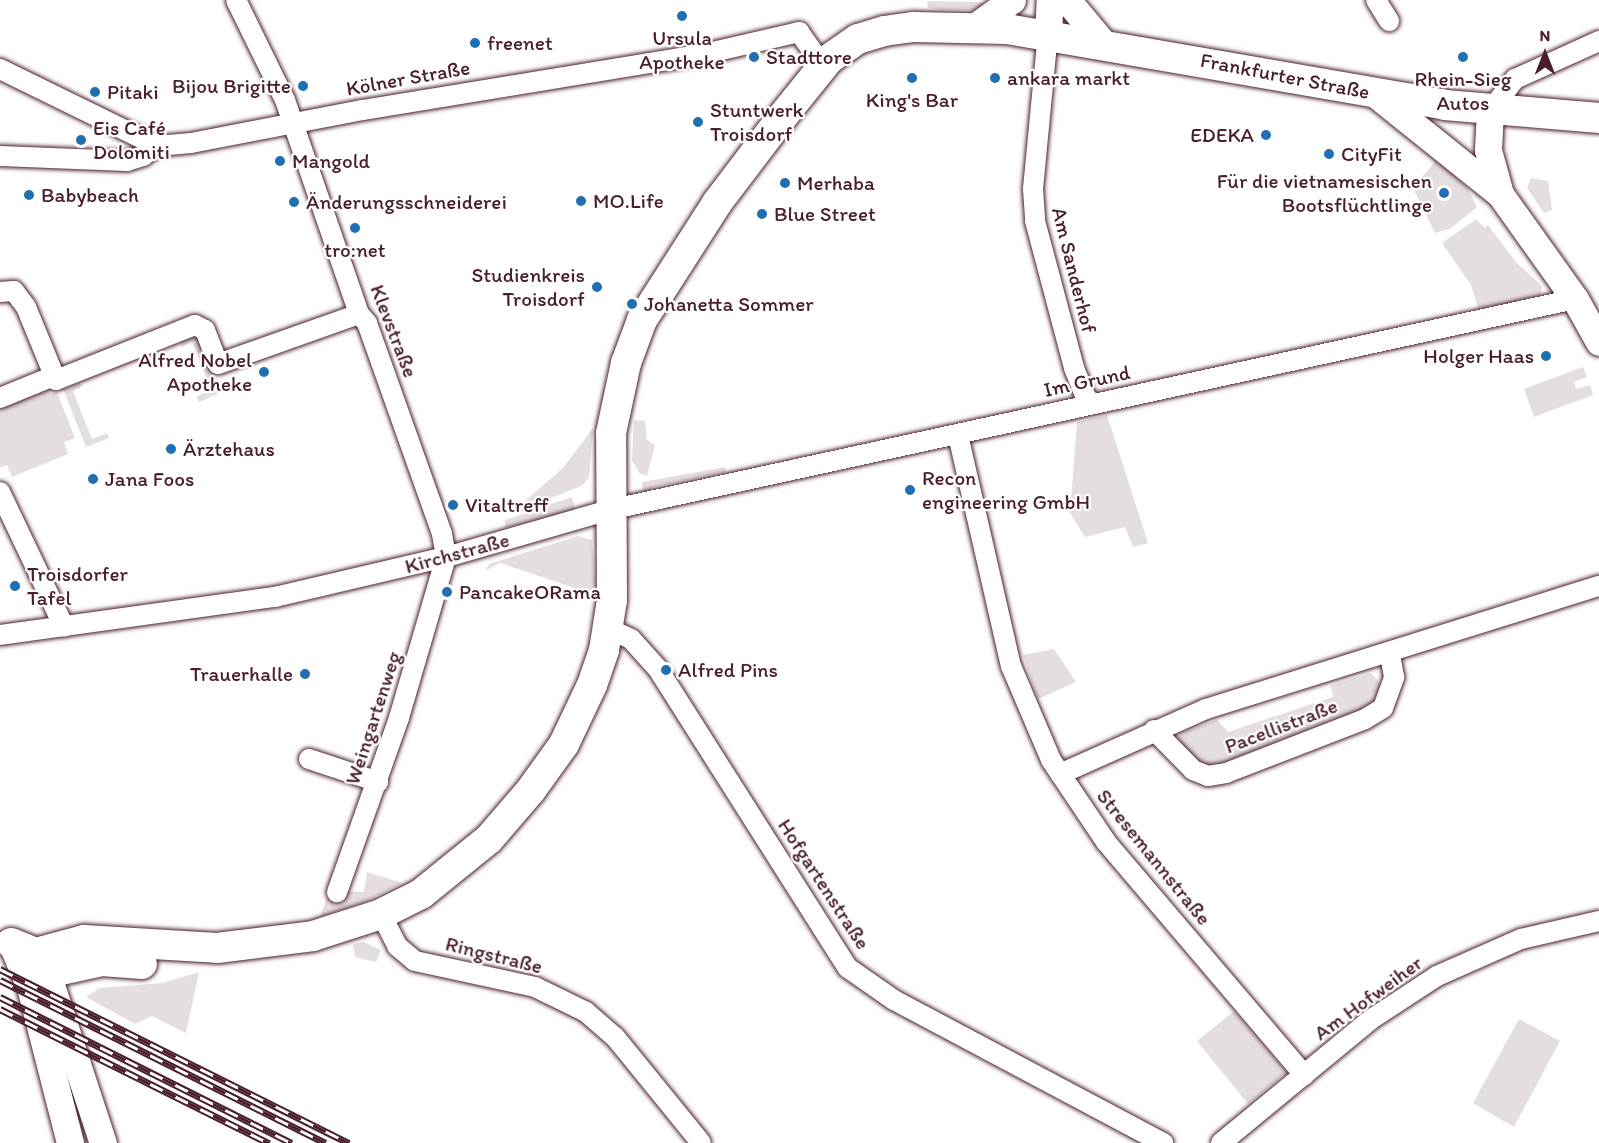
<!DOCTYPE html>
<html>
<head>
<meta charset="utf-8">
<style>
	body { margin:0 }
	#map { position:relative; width:1599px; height:1143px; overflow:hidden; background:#fff; font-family:Itim,sans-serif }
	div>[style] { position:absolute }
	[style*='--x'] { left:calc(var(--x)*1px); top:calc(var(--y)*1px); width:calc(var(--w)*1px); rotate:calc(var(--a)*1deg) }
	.green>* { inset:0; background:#e5dee0 }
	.roads { filter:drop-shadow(0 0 2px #4a1f2b) drop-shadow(0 0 2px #4a1f2b) }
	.street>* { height:20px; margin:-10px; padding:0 10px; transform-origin:10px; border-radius:10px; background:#fff }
	.secondary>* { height:27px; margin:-13.5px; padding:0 13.5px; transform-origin:13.5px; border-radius:13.5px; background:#fff }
	.primary>* { height:30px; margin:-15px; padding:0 15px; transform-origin:15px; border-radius:15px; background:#fff }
	.rail>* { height:7px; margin-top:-3.5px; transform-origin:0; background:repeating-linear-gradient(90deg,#fff 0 14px,#4a1f2b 0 28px); box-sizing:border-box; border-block:2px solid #4a1f2b }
	.dots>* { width:16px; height:16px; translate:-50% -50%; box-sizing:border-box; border:3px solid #fff; border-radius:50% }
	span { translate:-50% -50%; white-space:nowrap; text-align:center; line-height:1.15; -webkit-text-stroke:4.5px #fff; paint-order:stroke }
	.poi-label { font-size:21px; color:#4a1f2b }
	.left { translate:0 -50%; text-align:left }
	.right { translate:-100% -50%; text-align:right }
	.street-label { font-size:21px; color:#4a1f2b }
	.north { position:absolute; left:1515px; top:24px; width:60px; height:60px; -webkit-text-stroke:4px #fff; paint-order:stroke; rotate:0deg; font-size:16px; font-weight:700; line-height:24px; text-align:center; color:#4a1f2b }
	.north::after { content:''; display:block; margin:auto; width:21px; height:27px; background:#4a1f2b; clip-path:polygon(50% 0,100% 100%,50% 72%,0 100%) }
</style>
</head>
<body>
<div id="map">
	<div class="green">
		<i style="clip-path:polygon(927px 1px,976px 2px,988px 4px,975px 10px,944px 10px,928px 8px)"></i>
		<i style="clip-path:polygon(1437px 159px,1468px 189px,1477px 207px,1450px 229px,1435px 233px,1413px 188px)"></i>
		<i style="clip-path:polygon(1531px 178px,1548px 181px,1552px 210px,1544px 213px,1527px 188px)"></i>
		<i style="clip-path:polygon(1476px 219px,1485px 228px,1488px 225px,1516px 262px,1542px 286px,1541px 295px,1479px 311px,1471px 285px,1442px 243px)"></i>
		<i style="clip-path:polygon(193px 337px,200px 338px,220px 388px,218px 394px,199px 402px,196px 397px,211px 389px,192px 342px,181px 347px,182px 341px)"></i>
		<i style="clip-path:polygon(1583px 367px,1587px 377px,1574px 382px,1576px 389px,1590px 385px,1593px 395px,1534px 417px,1524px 389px)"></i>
		<i style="clip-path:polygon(79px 383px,83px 386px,73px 391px,92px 439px,107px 433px,109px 438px,86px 447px,63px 389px)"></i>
		<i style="clip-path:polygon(47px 388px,50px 394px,57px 392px,75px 438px,64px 442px,68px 454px,12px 477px,7px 465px,0 468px,0 407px)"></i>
		<i style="clip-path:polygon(1107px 415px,1148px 543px,1133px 547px,1125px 527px,1085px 537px,1070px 513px,1077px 422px)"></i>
		<i style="clip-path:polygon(634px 420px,645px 421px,647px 440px,655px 445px,647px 476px,639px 473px,632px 460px)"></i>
		<i style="clip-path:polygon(593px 428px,589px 477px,582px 486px,511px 513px,563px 468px)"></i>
		<i style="clip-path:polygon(725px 467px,726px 472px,653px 487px,643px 495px,642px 482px)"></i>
		<i style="clip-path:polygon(572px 497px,575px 511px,505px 528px,505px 520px)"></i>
		<i style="clip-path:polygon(578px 536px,592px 540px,596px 595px,500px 563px,485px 571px,489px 564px)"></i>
		<i style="clip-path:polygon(1054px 649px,1076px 682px,1038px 699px,1023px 655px)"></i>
		<i style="clip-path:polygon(1371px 673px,1381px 684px,1372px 706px,1214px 769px,1205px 768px,1176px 741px,1181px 733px,1217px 720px,1228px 732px,1333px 697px,1331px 685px)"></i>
		<i style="clip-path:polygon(367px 872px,402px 883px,364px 902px,320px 917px,327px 898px,343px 903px,347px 891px,364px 892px)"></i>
		<i style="clip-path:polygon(364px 942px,381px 950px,376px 962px,355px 957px,353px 944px)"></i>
		<i style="clip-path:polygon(199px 972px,186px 1033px,152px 1016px,135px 1024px,86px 997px,99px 988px,163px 983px)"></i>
		<i style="clip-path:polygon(1234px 1011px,1287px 1072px,1248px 1104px,1197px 1041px)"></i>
		<i style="clip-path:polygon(1519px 1019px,1560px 1041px,1514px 1127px,1473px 1103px)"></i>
	</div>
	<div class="roads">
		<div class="street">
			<i style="--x:236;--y:0;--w:111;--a:63.9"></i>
			<i style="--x:285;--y:100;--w:226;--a:70.9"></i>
			<i style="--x:359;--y:314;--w:12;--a:48"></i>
			<i style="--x:367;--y:323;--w:224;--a:70.4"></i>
			<i style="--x:442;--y:534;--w:23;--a:80"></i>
			<i style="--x:446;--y:557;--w:168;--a:106.3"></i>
			<i style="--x:399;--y:718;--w:185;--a:109.6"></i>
			<i style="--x:1376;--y:0;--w:25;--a:58"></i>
			<i style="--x:1048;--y:33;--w:157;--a:95.5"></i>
			<i style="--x:1033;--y:189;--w:32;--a:86"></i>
			<i style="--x:1035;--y:221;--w:152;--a:75.1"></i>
			<i style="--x:1074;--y:368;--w:32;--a:68"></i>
			<i style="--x:1086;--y:398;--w:10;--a:37"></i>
			<i style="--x:0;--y:69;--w:175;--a:26.1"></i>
			<i style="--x:157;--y:146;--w:34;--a:-5"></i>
			<i style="--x:191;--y:143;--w:175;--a:-10.9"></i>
			<i style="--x:363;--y:110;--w:346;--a:-9.3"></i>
			<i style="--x:704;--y:54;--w:98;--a:-13"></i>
			<i style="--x:799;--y:32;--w:42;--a:54.8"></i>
			<i style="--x:1490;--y:111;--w:41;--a:-52"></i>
			<i style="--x:1515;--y:79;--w:92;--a:-24.3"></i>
			<i style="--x:0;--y:156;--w:127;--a:2.3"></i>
			<i style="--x:127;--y:161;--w:17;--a:-17"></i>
			<i style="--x:143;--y:156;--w:17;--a:-36"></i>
			<i style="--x:0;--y:292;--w:14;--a:-4"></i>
			<i style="--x:14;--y:291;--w:20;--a:53"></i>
			<i style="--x:26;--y:307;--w:79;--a:67.7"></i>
			<i style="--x:56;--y:380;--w:149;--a:-21.6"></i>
			<i style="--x:195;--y:325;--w:11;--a:27"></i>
			<i style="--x:205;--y:330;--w:36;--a:69"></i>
			<i style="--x:218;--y:364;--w:150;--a:-19.5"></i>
			<i style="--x:0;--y:398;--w:58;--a:-22.2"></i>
			<i style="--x:958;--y:435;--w:237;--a:77.1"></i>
			<i style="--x:1011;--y:666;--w:102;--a:66.9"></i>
			<i style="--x:1051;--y:760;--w:99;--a:56.1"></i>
			<i style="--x:1106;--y:842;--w:306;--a:49.6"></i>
			<i style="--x:0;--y:492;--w:149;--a:64.6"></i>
			<i style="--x:609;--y:629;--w:24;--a:24"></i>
			<i style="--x:631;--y:639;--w:40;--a:48"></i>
			<i style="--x:658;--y:669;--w:354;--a:57.6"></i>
			<i style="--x:848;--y:968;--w:56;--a:34.8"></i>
			<i style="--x:894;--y:1000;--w:305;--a:28"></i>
			<i style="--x:0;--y:635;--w:278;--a:-7.9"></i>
			<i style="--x:275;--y:597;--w:176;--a:-13.2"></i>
			<i style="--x:446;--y:557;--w:170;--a:-16.1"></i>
			<i style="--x:609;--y:510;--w:989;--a:-12.32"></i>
			<i style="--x:1154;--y:730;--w:56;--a:45.7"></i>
			<i style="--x:1193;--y:770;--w:16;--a:22"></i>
			<i style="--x:1208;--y:776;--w:18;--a:-9"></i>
			<i style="--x:1226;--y:773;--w:149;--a:-21.2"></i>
			<i style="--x:1365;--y:719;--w:21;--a:-31"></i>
			<i style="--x:1383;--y:708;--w:33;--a:-70"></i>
			<i style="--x:1394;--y:677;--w:23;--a:-100"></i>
			<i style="--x:309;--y:759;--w:73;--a:18.4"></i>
			<i style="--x:1060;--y:774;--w:160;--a:-24"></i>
			<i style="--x:1206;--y:709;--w:412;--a:-17.4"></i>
			<i style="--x:381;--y:914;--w:36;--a:63"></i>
			<i style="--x:397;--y:946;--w:23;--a:40"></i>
			<i style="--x:415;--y:961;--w:123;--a:12.2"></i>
			<i style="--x:535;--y:987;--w:57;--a:26.1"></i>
			<i style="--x:586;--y:1012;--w:38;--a:41"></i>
			<i style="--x:615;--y:1037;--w:136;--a:50.9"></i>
			<i style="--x:1221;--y:1143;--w:193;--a:-39.5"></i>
			<i style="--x:1370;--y:1020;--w:80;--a:-33.3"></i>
			<i style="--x:1437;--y:976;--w:92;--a:-23.8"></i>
			<i style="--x:1521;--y:939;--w:80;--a:-13"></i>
		</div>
		<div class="secondary">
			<i style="--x:1067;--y:0;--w:56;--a:50.1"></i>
			<i style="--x:973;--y:28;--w:48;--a:-35.7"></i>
			<i style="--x:1048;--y:33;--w:33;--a:-87"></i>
			<i style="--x:1374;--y:93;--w:161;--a:38.7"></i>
			<i style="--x:1490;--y:111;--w:39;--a:93"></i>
			<i style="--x:1488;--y:150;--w:46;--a:74.7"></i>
			<i style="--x:1500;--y:194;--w:129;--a:54.5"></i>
			<i style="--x:1575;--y:299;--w:49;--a:60.8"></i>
			<i style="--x:14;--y:949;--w:41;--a:67.2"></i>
			<i style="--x:30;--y:987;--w:161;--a:75.6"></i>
			<i style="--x:37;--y:955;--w:21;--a:61"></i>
			<i style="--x:47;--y:973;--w:179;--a:71.8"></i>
		</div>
		<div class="primary">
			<i style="--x:11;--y:943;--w:27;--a:22"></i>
			<i style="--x:36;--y:953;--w:50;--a:-15.2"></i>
			<i style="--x:84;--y:940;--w:133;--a:3.4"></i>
			<i style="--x:217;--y:948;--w:97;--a:-7.1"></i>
			<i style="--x:313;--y:936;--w:71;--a:-17.9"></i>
			<i style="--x:381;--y:914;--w:45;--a:-26.6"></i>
			<i style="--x:421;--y:894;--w:87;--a:-39"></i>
			<i style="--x:489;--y:839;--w:65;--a:-49.4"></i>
			<i style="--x:531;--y:790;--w:57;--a:-54.3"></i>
			<i style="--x:564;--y:744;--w:65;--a:-64.6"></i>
			<i style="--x:592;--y:685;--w:37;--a:-71"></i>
			<i style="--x:604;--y:650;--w:51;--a:-80.9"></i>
			<i style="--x:612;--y:600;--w:167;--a:-90.3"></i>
			<i style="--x:611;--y:433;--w:72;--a:-77.9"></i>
			<i style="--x:626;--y:363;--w:46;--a:-69.6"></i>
			<i style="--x:642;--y:320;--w:139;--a:-57.3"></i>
			<i style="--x:717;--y:203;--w:109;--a:-52.8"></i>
			<i style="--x:783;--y:116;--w:73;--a:-51.1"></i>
			<i style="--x:829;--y:59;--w:35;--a:-35"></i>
			<i style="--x:858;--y:39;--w:27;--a:-17"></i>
			<i style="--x:884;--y:31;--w:30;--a:-8"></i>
			<i style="--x:914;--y:27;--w:93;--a:1.2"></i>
			<i style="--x:1007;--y:29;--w:445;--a:9.8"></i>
			<i style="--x:1445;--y:105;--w:155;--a:4.8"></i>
			<i style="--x:14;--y:946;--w:26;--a:53"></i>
			<i style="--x:30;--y:967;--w:18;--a:19"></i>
			<i style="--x:47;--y:973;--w:56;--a:-12.3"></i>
			<i style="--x:102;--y:961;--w:40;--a:4.3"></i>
		</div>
	</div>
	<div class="rail">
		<i style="--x:0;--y:969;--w:390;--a:26.5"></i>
		<i style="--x:0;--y:980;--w:364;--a:26.6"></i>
		<i style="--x:0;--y:997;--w:326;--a:26.6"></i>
		<i style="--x:0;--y:1009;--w:301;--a:26.5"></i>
	</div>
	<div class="dots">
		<i style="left:682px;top:16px;background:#1f6fb2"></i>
		<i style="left:475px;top:43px;background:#1f6fb2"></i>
		<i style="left:754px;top:57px;background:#1f6fb2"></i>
		<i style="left:1463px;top:57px;background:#1f6fb2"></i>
		<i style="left:912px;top:78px;background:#1f6fb2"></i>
		<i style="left:995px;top:78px;background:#1f6fb2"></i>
		<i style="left:303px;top:86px;background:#1f6fb2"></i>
		<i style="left:95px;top:92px;background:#1f6fb2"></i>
		<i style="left:698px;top:122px;background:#1f6fb2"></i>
		<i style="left:1266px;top:135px;background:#1f6fb2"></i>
		<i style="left:81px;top:140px;background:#1f6fb2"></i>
		<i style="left:1329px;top:154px;background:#1f6fb2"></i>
		<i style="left:280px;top:161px;background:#1f6fb2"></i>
		<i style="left:785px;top:183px;background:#1f6fb2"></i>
		<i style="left:1444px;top:193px;background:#1f6fb2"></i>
		<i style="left:29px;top:195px;background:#1f6fb2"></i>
		<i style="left:581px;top:201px;background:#1f6fb2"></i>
		<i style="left:294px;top:202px;background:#1f6fb2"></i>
		<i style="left:762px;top:214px;background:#1f6fb2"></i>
		<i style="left:355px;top:228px;background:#1f6fb2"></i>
		<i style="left:597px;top:287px;background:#1f6fb2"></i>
		<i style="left:632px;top:304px;background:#1f6fb2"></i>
		<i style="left:1546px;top:356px;background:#1f6fb2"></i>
		<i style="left:264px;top:372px;background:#1f6fb2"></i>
		<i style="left:171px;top:449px;background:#1f6fb2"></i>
		<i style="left:93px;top:479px;background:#1f6fb2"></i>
		<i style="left:910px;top:490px;background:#1f6fb2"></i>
		<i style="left:453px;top:505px;background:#1f6fb2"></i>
		<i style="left:15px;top:586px;background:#1f6fb2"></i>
		<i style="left:447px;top:592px;background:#1f6fb2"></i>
		<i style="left:666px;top:670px;background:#1f6fb2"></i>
		<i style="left:305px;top:674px;background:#1f6fb2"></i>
	</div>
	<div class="poi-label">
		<span style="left:682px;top:50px">Ursula<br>Apotheke</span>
		<span class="left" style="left:487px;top:43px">freenet</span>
		<span class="left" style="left:766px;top:57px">Stadttore</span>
		<span class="left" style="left:1007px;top:78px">ankara markt</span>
		<span style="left:1463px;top:91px">Rhein-Sieg<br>Autos</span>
		<span class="right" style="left:291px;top:86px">Bijou Brigitte</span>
		<span class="left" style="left:107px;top:92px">Pitaki</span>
		<span style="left:912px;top:100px">King's Bar</span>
		<span class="left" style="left:710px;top:122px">Stuntwerk<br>Troisdorf</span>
		<span class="left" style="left:93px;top:140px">Eis Café<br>Dolomiti</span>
		<span class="right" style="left:1254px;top:135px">EDEKA</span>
		<span class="left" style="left:1341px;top:154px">CityFit</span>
		<span class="left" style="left:292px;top:161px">Mangold</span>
		<span class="right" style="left:1432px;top:193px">Für die vietnamesischen<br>Bootsflüchtlinge</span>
		<span class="left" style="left:797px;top:183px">Merhaba</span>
		<span class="left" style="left:41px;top:195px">Babybeach</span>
		<span class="left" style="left:593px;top:201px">MO.Life</span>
		<span class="left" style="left:306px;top:202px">Änderungsschneiderei</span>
		<span class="left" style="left:774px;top:214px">Blue Street</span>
		<span style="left:355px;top:250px">tro:net</span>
		<span class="right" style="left:585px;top:287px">Studienkreis<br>Troisdorf</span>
		<span class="left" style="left:644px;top:304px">Johanetta Sommer</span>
		<span class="right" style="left:1534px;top:356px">Holger Haas</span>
		<span class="right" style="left:252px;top:372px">Alfred Nobel<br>Apotheke</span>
		<span class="left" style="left:183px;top:449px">Ärztehaus</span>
		<span class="left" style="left:922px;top:490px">Recon<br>engineering GmbH</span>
		<span class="left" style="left:105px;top:479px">Jana Foos</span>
		<span class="left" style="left:465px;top:505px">Vitaltreff</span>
		<span class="left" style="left:27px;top:586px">Troisdorfer<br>Tafel</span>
		<span class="left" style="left:459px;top:592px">PancakeORama</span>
		<span class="left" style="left:678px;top:670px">Alfred Pins</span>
		<span class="right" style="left:293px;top:674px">Trauerhalle</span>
	</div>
	<div class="street-label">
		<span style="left:1285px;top:76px;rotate:11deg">Frankfurter Straße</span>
		<span style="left:408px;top:78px;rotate:-10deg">Kölner Straße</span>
		<span style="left:1074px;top:270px;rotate:76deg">Am Sanderhof</span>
		<span style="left:394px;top:331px;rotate:69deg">Klevstraße</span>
		<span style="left:1087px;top:381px;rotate:-12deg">Im Grund</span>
		<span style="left:457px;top:553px;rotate:-15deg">Kirchstraße</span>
		<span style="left:373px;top:718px;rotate:-72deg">Weingartenweg</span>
		<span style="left:1281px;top:726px;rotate:-21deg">Pacellistraße</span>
		<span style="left:1154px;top:857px;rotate:51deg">Stresemannstraße</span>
		<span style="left:824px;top:884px;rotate:57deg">Hofgartenstraße</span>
		<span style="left:494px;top:955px;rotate:14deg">Ringstraße</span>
		<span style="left:1368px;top:998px;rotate:-36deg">Am Hofweiher</span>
	</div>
	<div class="north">N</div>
</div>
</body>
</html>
